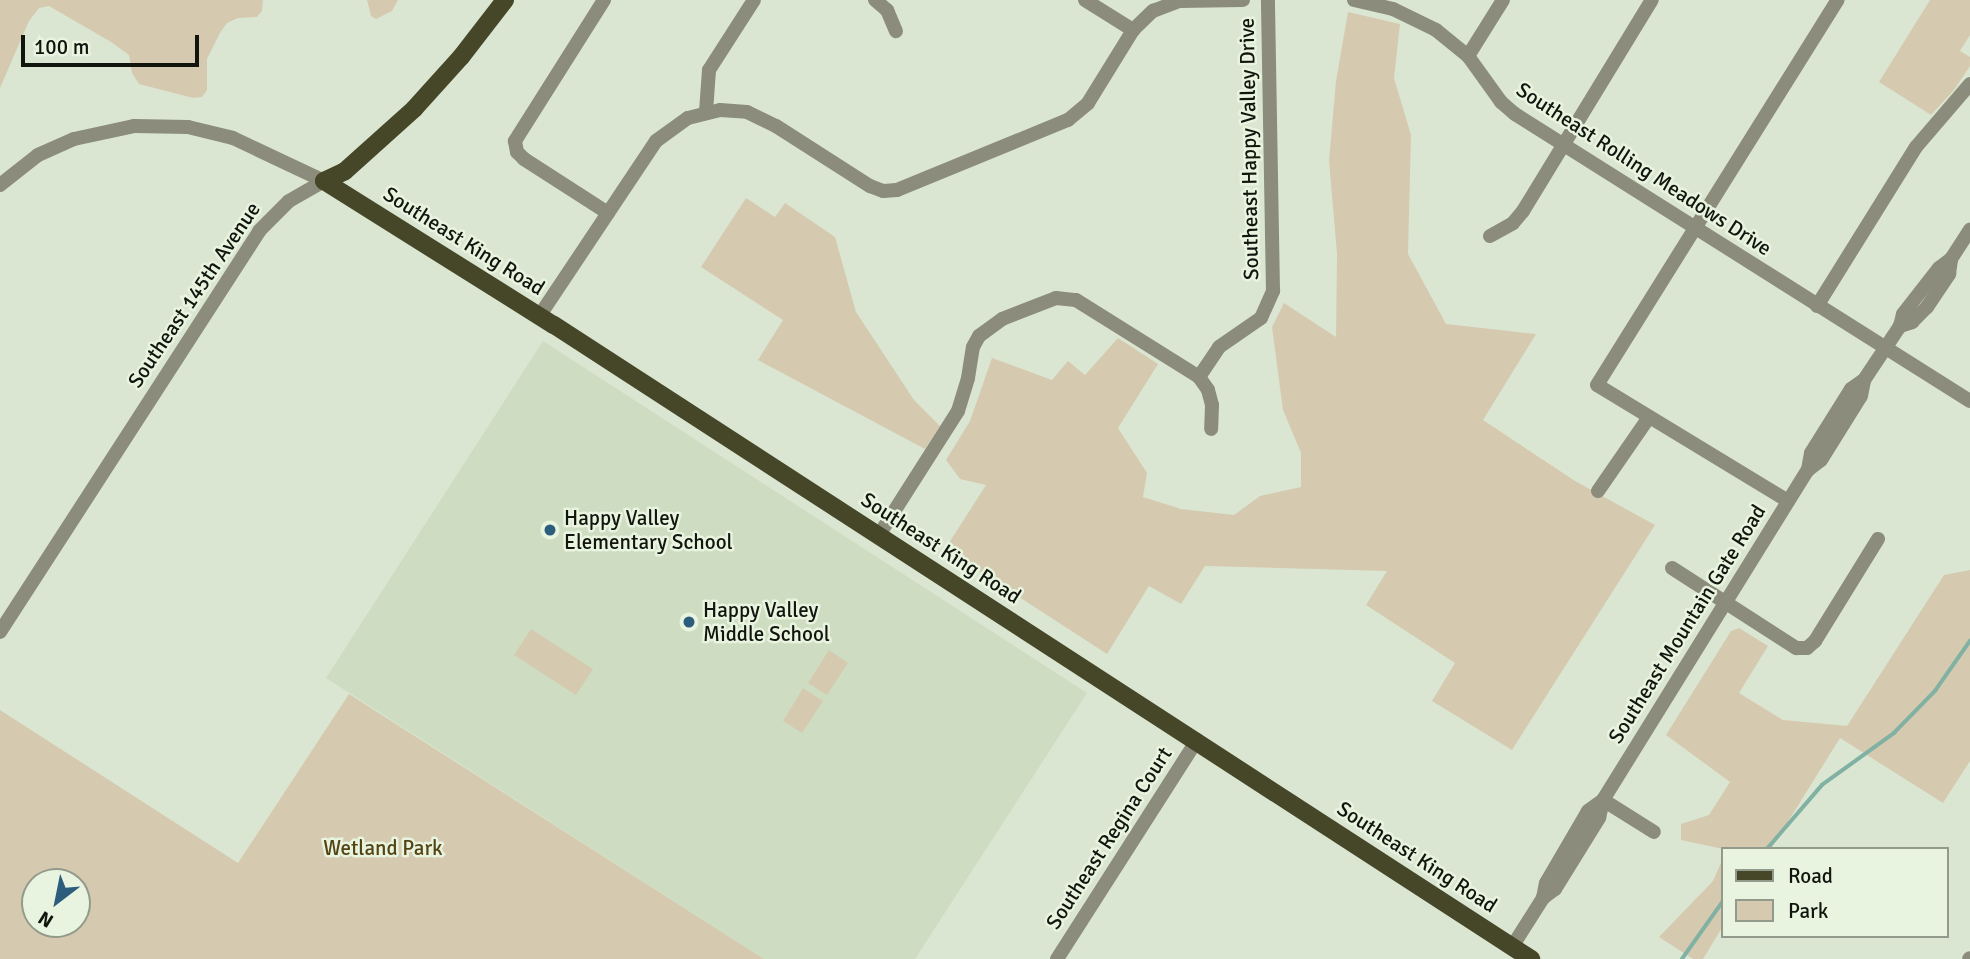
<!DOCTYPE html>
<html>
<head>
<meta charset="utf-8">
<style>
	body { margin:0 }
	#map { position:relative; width:1970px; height:959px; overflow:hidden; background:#dbe6d2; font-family:Signika,sans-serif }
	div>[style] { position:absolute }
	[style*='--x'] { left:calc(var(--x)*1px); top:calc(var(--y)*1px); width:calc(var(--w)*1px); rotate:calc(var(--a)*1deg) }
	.built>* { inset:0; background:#ceddc2 }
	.green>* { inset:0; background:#d5caaf }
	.stream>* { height:3.5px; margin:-1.75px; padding:0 1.75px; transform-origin:1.75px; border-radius:1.75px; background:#80b1a3 }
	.minor>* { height:14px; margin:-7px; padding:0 7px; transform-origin:7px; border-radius:7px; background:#8b8c7b }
	.major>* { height:18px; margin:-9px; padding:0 9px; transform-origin:9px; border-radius:9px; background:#464729 }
	.dots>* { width:19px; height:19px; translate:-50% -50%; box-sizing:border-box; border:4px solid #e8f4df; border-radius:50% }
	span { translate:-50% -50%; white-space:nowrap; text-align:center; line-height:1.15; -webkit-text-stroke:5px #e8f4df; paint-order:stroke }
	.street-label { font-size:21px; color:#11150e }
	.poi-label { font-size:21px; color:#11150e }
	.left { translate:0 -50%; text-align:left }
	.park-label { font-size:21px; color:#544313 }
	.legend { position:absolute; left:1721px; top:847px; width:228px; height:91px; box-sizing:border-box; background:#e8f4df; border:2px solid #929b8b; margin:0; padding:9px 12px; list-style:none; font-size:21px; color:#11150e }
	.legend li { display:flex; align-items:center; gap:14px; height:35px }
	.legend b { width:35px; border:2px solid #929b8b }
	.north { position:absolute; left:21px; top:868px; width:70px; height:70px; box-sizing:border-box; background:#e8f4df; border:2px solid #929b8b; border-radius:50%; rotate:212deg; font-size:19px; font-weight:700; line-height:28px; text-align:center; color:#11150e }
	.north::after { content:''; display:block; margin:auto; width:24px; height:32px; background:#2d5d7c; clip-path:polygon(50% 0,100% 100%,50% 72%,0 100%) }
	.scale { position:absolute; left:21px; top:35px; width:178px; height:32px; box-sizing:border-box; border:4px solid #11150e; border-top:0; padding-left:9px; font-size:21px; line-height:24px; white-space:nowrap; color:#11150e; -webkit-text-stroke:5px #e8f4df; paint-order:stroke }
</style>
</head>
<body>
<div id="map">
	<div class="built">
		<i style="clip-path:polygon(543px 341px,1087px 693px,915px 959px,764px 959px,326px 678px)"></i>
	</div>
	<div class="green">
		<i style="clip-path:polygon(0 0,263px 0,262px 11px,257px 17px,238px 18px,227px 23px,220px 33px,207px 59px,207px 90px,202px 97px,193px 98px,139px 84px,132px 73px,129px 55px,111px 42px,49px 6px,39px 8px,29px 21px,0 88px)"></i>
		<i style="clip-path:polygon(367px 0,398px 0,392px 11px,376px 19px,371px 16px)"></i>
		<i style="clip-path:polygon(1930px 0,1970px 0,1970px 35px,1960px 51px,1970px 57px,1970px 66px,1954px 90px,1931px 115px,1879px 82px)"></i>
		<i style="clip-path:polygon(1348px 12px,1400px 24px,1394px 78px,1411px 135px,1408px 254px,1446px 324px,1536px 334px,1483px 420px,1575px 481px,1655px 525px,1512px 750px,1432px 701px,1455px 663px,1366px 605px,1387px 571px,1205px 566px,1181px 604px,1149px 586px,1107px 654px,945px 549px,986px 485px,960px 479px,946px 460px,970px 421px,992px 358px,1052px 380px,1068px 361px,1085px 375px,1118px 338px,1158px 364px,1118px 428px,1147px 473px,1143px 497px,1181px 509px,1234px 515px,1260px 496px,1301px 487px,1301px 453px,1283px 410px,1272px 327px,1284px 303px,1336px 337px,1337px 254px,1329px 161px,1336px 81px)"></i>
		<i style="clip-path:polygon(746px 198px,775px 217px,785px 203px,835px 237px,856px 312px,914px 400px,940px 426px,925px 449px,758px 360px,783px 320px,701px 267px)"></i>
		<i style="clip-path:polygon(1970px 570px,1970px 761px,1943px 803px,1840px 738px,1771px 849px,1723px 849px,1681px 840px,1681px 824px,1709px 815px,1730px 782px,1666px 735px,1731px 631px,1739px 628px,1768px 646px,1739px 693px,1783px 720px,1847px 726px,1944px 575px)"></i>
		<i style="clip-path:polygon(531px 629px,593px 669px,576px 695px,514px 655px)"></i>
		<i style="clip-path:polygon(829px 650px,848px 663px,827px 695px,808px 683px)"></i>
		<i style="clip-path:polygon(803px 688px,823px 701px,802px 733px,783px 721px)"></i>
		<i style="clip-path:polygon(evenodd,349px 694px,764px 959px,0 959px,0 710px,238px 863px,349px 694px,35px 882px,77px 882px,77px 924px,35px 924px,35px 882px)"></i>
		<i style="clip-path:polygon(1723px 858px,1723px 926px,1703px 959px,1693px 959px,1659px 937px,1713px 881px)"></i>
	</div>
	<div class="stream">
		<i style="--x:1767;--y:849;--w:84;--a:-49.3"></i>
		<i style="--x:1822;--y:785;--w:89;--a:-35.8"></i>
		<i style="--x:1894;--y:733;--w:59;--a:-45.7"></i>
		<i style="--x:1935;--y:691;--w:61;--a:-55"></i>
		<i style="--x:1682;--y:959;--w:71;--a:-54.7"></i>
	</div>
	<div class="minor">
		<i style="--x:604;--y:0;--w:167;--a:122.3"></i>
		<i style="--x:515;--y:141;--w:11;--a:80"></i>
		<i style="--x:517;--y:152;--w:10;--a:45"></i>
		<i style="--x:524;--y:159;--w:100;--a:32.7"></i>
		<i style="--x:875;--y:0;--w:16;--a:40"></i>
		<i style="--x:887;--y:10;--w:23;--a:67"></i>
		<i style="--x:1085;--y:0;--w:57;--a:32"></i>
		<i style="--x:1354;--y:0;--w:40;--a:13"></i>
		<i style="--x:1393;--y:9;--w:48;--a:26"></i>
		<i style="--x:1436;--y:30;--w:41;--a:39.1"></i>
		<i style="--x:1468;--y:56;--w:57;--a:54.3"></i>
		<i style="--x:1501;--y:102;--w:18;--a:41"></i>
		<i style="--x:1515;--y:114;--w:538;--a:32.24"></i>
		<i style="--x:1468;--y:56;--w:66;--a:-58"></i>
		<i style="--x:706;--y:112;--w:42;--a:-85.9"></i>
		<i style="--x:709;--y:70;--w:83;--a:-57.3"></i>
		<i style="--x:0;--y:185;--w:48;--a:-38.3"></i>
		<i style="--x:38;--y:155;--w:39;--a:-24"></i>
		<i style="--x:74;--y:139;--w:61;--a:-12.2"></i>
		<i style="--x:134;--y:126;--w:54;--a:1.1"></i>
		<i style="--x:188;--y:127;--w:46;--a:13.7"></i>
		<i style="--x:233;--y:138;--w:101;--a:25.3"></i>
		<i style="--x:1490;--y:236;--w:26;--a:-29"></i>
		<i style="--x:1513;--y:223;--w:16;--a:-50"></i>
		<i style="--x:1523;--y:211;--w:247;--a:-58.6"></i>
		<i style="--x:1817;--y:306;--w:187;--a:-58.1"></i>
		<i style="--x:1916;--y:147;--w:83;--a:-49.4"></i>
		<i style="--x:540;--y:315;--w:209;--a:-56.3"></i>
		<i style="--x:656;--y:141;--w:39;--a:-36"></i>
		<i style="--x:688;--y:118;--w:33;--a:-14"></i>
		<i style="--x:720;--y:110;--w:27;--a:4"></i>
		<i style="--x:747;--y:112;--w:32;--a:26"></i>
		<i style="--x:776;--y:126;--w:112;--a:32.6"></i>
		<i style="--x:870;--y:186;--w:14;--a:21"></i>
		<i style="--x:883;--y:191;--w:14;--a:-4"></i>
		<i style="--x:897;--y:190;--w:185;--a:-22.3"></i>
		<i style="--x:1068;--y:120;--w:26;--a:-40"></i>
		<i style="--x:1088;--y:103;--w:86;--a:-58.3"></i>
		<i style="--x:1133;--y:30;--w:28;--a:-44"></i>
		<i style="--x:1153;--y:11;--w:28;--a:-21"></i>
		<i style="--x:1179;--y:1;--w:64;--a:-0.9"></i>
		<i style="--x:1900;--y:326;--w:13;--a:-18"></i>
		<i style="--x:1912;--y:322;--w:21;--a:-45"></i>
		<i style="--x:1927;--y:307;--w:40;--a:-56"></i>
		<i style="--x:1949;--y:274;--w:15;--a:-82"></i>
		<i style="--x:1951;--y:259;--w:35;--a:-57"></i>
		<i style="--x:1199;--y:377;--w:16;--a:55"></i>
		<i style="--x:1208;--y:390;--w:16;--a:75"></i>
		<i style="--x:1212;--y:405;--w:24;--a:92"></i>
		<i style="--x:1808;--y:470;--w:16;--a:-38"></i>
		<i style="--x:1821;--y:460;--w:75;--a:-58"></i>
		<i style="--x:1861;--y:396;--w:16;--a:-79"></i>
		<i style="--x:1864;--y:380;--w:65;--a:-56.3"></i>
		<i style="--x:1900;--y:326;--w:12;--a:-76"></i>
		<i style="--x:1903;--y:314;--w:58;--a:-52"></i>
		<i style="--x:1939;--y:268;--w:15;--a:-37"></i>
		<i style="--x:1598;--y:491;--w:90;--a:-55.4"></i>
		<i style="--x:1788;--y:501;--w:223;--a:-148.7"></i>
		<i style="--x:1597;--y:385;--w:454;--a:-58"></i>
		<i style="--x:879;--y:535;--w:147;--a:-57.5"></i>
		<i style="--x:958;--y:411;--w:34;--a:-73"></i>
		<i style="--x:968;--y:378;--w:31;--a:-81"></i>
		<i style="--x:973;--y:347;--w:13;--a:-61"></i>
		<i style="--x:979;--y:336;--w:29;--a:-36"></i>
		<i style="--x:1002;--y:319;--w:58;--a:-21.3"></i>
		<i style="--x:1056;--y:298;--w:20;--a:6"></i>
		<i style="--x:1076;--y:300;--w:145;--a:32"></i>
		<i style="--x:1199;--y:377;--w:36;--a:-56"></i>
		<i style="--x:1219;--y:347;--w:51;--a:-34.6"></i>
		<i style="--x:1261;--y:318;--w:30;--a:-66"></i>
		<i style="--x:1273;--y:291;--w:291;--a:-91"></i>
		<i style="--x:1672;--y:568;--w:148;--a:32.8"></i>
		<i style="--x:1796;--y:648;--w:11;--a:0"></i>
		<i style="--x:1807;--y:648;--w:11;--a:-41"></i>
		<i style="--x:1815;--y:641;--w:120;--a:-58.3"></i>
		<i style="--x:0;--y:632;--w:477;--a:-57.1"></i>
		<i style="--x:259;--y:231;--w:42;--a:-45"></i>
		<i style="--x:289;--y:201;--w:40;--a:-29.7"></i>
		<i style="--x:1603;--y:800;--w:60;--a:32.1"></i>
		<i style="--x:1543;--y:898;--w:15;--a:-79"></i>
		<i style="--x:1546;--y:883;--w:83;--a:-59.7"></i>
		<i style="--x:1588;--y:811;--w:19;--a:-36"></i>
		<i style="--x:1512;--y:947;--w:58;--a:-57.7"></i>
		<i style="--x:1543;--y:898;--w:15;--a:-37"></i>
		<i style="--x:1555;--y:889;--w:84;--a:-58.2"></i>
		<i style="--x:1599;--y:818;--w:18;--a:-77"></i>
		<i style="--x:1603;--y:800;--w:388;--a:-58.2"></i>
		<i style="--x:1808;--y:470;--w:17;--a:-80"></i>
		<i style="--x:1811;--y:453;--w:75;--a:-58"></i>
		<i style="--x:1851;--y:389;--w:16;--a:-35"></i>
		<i style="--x:1057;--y:959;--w:260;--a:-57.4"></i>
		<i style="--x:1969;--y:959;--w:1;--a:-45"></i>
	</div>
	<div class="major">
		<i style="--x:324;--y:181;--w:271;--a:32.1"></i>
		<i style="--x:554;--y:325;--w:1165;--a:32.98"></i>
		<i style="--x:324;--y:181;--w:23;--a:-25"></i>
		<i style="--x:345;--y:171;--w:93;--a:-41.9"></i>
		<i style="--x:414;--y:109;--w:70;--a:-47.9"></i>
		<i style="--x:461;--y:57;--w:72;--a:-52.3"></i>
	</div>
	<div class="dots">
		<i style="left:550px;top:530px;background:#2d5d7c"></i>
		<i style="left:689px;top:622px;background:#2d5d7c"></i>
	</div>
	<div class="street-label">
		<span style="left:1249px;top:149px;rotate:-91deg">Southeast Happy Valley Drive</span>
		<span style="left:1644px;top:169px;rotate:33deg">Southeast Rolling Meadows Drive</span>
		<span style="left:464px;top:241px;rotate:32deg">Southeast King Road</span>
		<span style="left:194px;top:295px;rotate:-56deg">Southeast 145th Avenue</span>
		<span style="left:941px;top:548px;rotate:33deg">Southeast King Road</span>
		<span style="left:1687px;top:624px;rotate:-58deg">Southeast Mountain Gate Road</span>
		<span style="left:1109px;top:838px;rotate:-57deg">Southeast Regina Court</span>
		<span style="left:1417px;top:857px;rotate:33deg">Southeast King Road</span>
	</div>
	<div class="poi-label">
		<span class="left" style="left:564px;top:530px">Happy Valley<br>Elementary School</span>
		<span class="left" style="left:703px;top:622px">Happy Valley<br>Middle School</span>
	</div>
	<div class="park-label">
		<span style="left:383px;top:848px">Wetland Park</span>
	</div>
	<ul class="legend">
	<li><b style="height:9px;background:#464729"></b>Road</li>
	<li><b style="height:19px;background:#d5caaf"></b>Park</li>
	</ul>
	<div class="north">N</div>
	<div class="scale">100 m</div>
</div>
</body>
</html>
